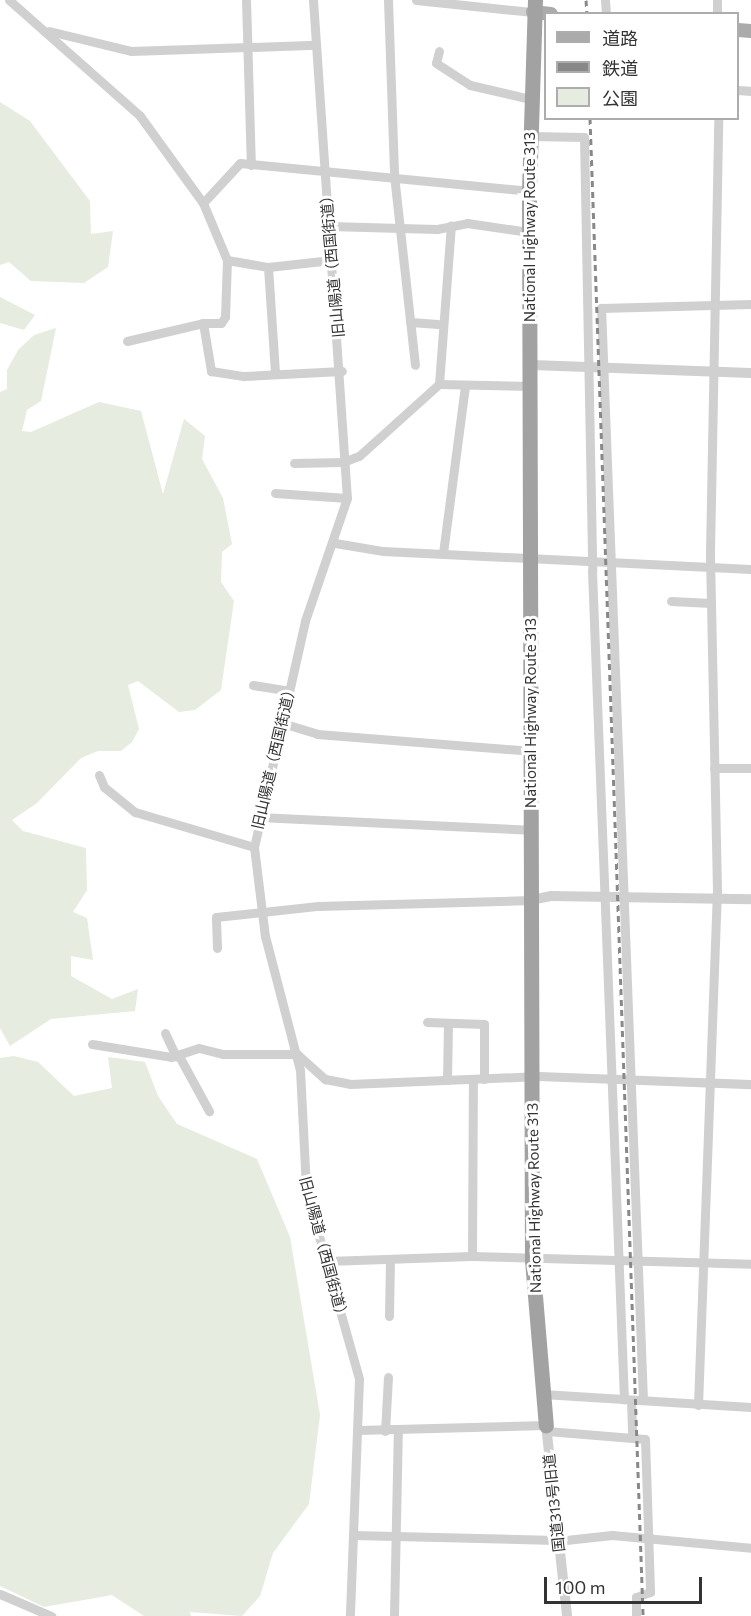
<!DOCTYPE html>
<html>
<head>
<meta charset="utf-8">
<style>
	body { margin:0 }
	#map { position:relative; width:751px; height:1616px; overflow:hidden; background:#fff; font-family:Commissioner,"Noto Sans JP",sans-serif }
	div>[style] { position:absolute }
	[style*='--x'] { left:calc(var(--x)*1px); top:calc(var(--y)*1px); width:calc(var(--w)*1px); rotate:calc(var(--a)*1deg) }
	.green>* { inset:0; background:#e6ecdf }
	.minor>* { height:9px; margin:-4.5px; padding:0 4.5px; transform-origin:4.5px; border-radius:4.5px; background:#d0d0d0 }
	.tertiary>* { height:10px; margin:-5px; padding:0 5px; transform-origin:5px; border-radius:5px; background:#d0d0d0 }
	.primary>* { height:14px; margin:-7px; padding:0 7px; transform-origin:7px; border-radius:7px; background:#ababab }
	.trunk>* { height:15px; margin:-7.5px; padding:0 7.5px; transform-origin:7.5px; border-radius:7.5px; background:#a2a2a2 }
	.rail>* { height:3px; margin-top:-1.5px; transform-origin:0; background:repeating-linear-gradient(90deg,#888 0 6px,transparent 0 10.5px) }
	span { translate:-50% -50%; white-space:nowrap; text-align:center; line-height:1.15; -webkit-text-stroke:6px #fff; paint-order:stroke }
	.street-label { font-size:15px; color:#333 }
	.legend { position:absolute; left:544px; top:12px; width:195px; height:108px; box-sizing:border-box; background:#fff; border:2px solid #adadad; margin:0; padding:8px 10px; list-style:none; font-size:18px; color:#333 }
	.legend li { display:flex; align-items:center; gap:12px; height:30px }
	.legend b { width:30px; border:2px solid #adadad }
	.scale { position:absolute; left:544px; top:1577px; width:158px; height:27px; box-sizing:border-box; border:3px solid #333; border-top:0; padding-left:8px; font-size:18px; line-height:21px; white-space:nowrap; color:#333; -webkit-text-stroke:4px #fff; paint-order:stroke }
</style>
</head>
<body>
<div id="map">
	<div class="green">
		<i style="clip-path:polygon(0 102px,30px 121px,90px 201px,91px 234px,113px 231px,108px 267px,84px 283px,31px 281px,9px 262px,0 265px)"></i>
		<i style="clip-path:polygon(0 297px,35px 315px,24px 330px,0 323px)"></i>
		<i style="clip-path:polygon(56px 328px,41px 401px,27px 410px,22px 431px,31px 432px,99px 402px,141px 411px,163px 494px,184px 419px,205px 436px,202px 459px,223px 498px,232px 544px,222px 552px,221px 582px,234px 601px,221px 690px,195px 710px,179px 712px,138px 681px,128px 685px,139px 729px,132px 742px,121px 751px,98px 751px,81px 758px,37px 803px,12px 820px,23px 831px,86px 848px,87px 890px,73px 912px,87px 918px,93px 960px,71px 956px,71px 976px,112px 999px,138px 989px,135px 1011px,51px 1019px,10px 1046px,0 1028px,0 392px,7px 389px,7px 370px,18px 350px,34px 335px)"></i>
		<i style="clip-path:polygon(14px 1056px,38px 1062px,74px 1096px,112px 1088px,108px 1057px,145px 1062px,158px 1096px,177px 1124px,257px 1159px,290px 1237px,320px 1415px,309px 1504px,273px 1553px,260px 1596px,242px 1616px,190px 1612px,191px 1616px,144px 1616px,112px 1595px,44px 1607px,0 1586px,0 1058px)"></i>
	</div>
	<div class="minor">
		<i style="--x:9;--y:0;--w:175;--a:41.5"></i>
		<i style="--x:140;--y:116;--w:107;--a:54.1"></i>
		<i style="--x:203;--y:203;--w:62;--a:67.2"></i>
		<i style="--x:227;--y:260;--w:57;--a:92"></i>
		<i style="--x:225;--y:317;--w:7;--a:124"></i>
		<i style="--x:221;--y:323;--w:18;--a:180"></i>
		<i style="--x:203;--y:323;--w:49;--a:80.5"></i>
		<i style="--x:211;--y:371;--w:33;--a:9"></i>
		<i style="--x:244;--y:376;--w:98;--a:-2.9"></i>
		<i style="--x:246;--y:0;--w:165;--a:88.3"></i>
		<i style="--x:313;--y:0;--w:499;--a:86.1"></i>
		<i style="--x:347;--y:498;--w:130;--a:108.9"></i>
		<i style="--x:305;--y:621;--w:232;--a:102.7"></i>
		<i style="--x:254;--y:847;--w:90;--a:83"></i>
		<i style="--x:265;--y:936;--w:138;--a:75.4"></i>
		<i style="--x:300;--y:1070;--w:120;--a:87.1"></i>
		<i style="--x:306;--y:1190;--w:196;--a:74.3"></i>
		<i style="--x:359;--y:1379;--w:237;--a:92.2"></i>
		<i style="--x:388;--y:0;--w:175;--a:88"></i>
		<i style="--x:394;--y:175;--w:191;--a:83.7"></i>
		<i style="--x:416;--y:0;--w:118;--a:5.9"></i>
		<i style="--x:605;--y:0;--w:14;--a:86"></i>
		<i style="--x:717;--y:14;--w:14;--a:-90"></i>
		<i style="--x:49;--y:31;--w:84;--a:13.7"></i>
		<i style="--x:131;--y:51;--w:185;--a:-1.9"></i>
		<i style="--x:439;--y:51;--w:12;--a:104"></i>
		<i style="--x:436;--y:63;--w:40;--a:32.9"></i>
		<i style="--x:470;--y:85;--w:62;--a:13.1"></i>
		<i style="--x:738;--y:90;--w:13;--a:4"></i>
		<i style="--x:530;--y:136;--w:54;--a:1.1"></i>
		<i style="--x:584;--y:137;--w:434;--a:88.9"></i>
		<i style="--x:592;--y:571;--w:829;--a:87.79"></i>
		<i style="--x:203;--y:203;--w:54;--a:-47.2"></i>
		<i style="--x:240;--y:163;--w:290;--a:5.5"></i>
		<i style="--x:329;--y:226;--w:108;--a:1.6"></i>
		<i style="--x:437;--y:229;--w:31;--a:-11"></i>
		<i style="--x:467;--y:223;--w:63;--a:8.3"></i>
		<i style="--x:227;--y:260;--w:42;--a:9.7"></i>
		<i style="--x:268;--y:267;--w:64;--a:-6.2"></i>
		<i style="--x:268;--y:267;--w:105;--a:86.2"></i>
		<i style="--x:410;--y:322;--w:28;--a:4"></i>
		<i style="--x:127;--y:341;--w:78;--a:-13.3"></i>
		<i style="--x:439;--y:384;--w:159;--a:-85.7"></i>
		<i style="--x:294;--y:463;--w:49;--a:-1.2"></i>
		<i style="--x:343;--y:462;--w:17;--a:-21"></i>
		<i style="--x:359;--y:456;--w:108;--a:-42"></i>
		<i style="--x:439;--y:384;--w:93;--a:1.2"></i>
		<i style="--x:275;--y:493;--w:72;--a:4"></i>
		<i style="--x:335;--y:543;--w:49;--a:9.5"></i>
		<i style="--x:383;--y:551;--w:368;--a:2.8"></i>
		<i style="--x:443;--y:553;--w:167;--a:-82.5"></i>
		<i style="--x:671;--y:601;--w:40;--a:2.9"></i>
		<i style="--x:253;--y:685;--w:36;--a:9"></i>
		<i style="--x:282;--y:723;--w:37;--a:17"></i>
		<i style="--x:317;--y:734;--w:215;--a:4.5"></i>
		<i style="--x:714;--y:768;--w:37;--a:0"></i>
		<i style="--x:99;--y:775;--w:13;--a:67"></i>
		<i style="--x:104;--y:787;--w:40;--a:39"></i>
		<i style="--x:135;--y:812;--w:124;--a:16.4"></i>
		<i style="--x:258;--y:817;--w:273;--a:2.7"></i>
		<i style="--x:217;--y:948;--w:31;--a:-92"></i>
		<i style="--x:216;--y:917;--w:103;--a:-6.2"></i>
		<i style="--x:318;--y:906;--w:213;--a:-1.6"></i>
		<i style="--x:427;--y:1022;--w:57;--a:2"></i>
		<i style="--x:484;--y:1024;--w:55;--a:90"></i>
		<i style="--x:165;--y:1033;--w:26;--a:65"></i>
		<i style="--x:92;--y:1044;--w:80;--a:9.3"></i>
		<i style="--x:171;--y:1057;--w:29;--a:-18"></i>
		<i style="--x:199;--y:1048;--w:25;--a:14"></i>
		<i style="--x:223;--y:1054;--w:74;--a:0"></i>
		<i style="--x:297;--y:1054;--w:38;--a:42"></i>
		<i style="--x:325;--y:1079;--w:25;--a:11"></i>
		<i style="--x:350;--y:1084;--w:189;--a:-2.4"></i>
		<i style="--x:539;--y:1076;--w:212;--a:2.2"></i>
		<i style="--x:179;--y:1056;--w:63;--a:61.4"></i>
		<i style="--x:447;--y:1080;--w:57;--a:-89"></i>
		<i style="--x:472;--y:1256;--w:177;--a:-89.7"></i>
		<i style="--x:327;--y:1261;--w:145;--a:-2"></i>
		<i style="--x:472;--y:1256;--w:279;--a:1.6"></i>
		<i style="--x:389;--y:1316;--w:57;--a:-89"></i>
		<i style="--x:543;--y:1394;--w:208;--a:3.6"></i>
		<i style="--x:631;--y:1400;--w:38;--a:88"></i>
		<i style="--x:643;--y:1400;--w:1093;--a:-92.2"></i>
		<i style="--x:601;--y:308;--w:150;--a:-1.5"></i>
		<i style="--x:698;--y:1405;--w:515;--a:-87.89"></i>
		<i style="--x:717;--y:890;--w:338;--a:-91.2"></i>
		<i style="--x:710;--y:552;--w:434;--a:-88.9"></i>
		<i style="--x:358;--y:1430;--w:188;--a:-1.5"></i>
		<i style="--x:385;--y:1431;--w:54;--a:-86.8"></i>
		<i style="--x:547;--y:1431;--w:98;--a:4.7"></i>
		<i style="--x:645;--y:1439;--w:153;--a:88.1"></i>
		<i style="--x:650;--y:1592;--w:15;--a:160"></i>
		<i style="--x:636;--y:1597;--w:19;--a:90"></i>
		<i style="--x:354;--y:1535;--w:212;--a:1.4"></i>
		<i style="--x:566;--y:1540;--w:46;--a:-6.2"></i>
		<i style="--x:612;--y:1535;--w:140;--a:5.3"></i>
		<i style="--x:0;--y:1594;--w:56;--a:23.3"></i>
		<i style="--x:394;--y:1616;--w:185;--a:-88.8"></i>
	</div>
	<div class="tertiary">
		<i style="--x:532;--y:365;--w:219;--a:2.1"></i>
		<i style="--x:531;--y:900;--w:20;--a:-11"></i>
		<i style="--x:551;--y:896;--w:200;--a:0.9"></i>
		<i style="--x:546;--y:1425;--w:192;--a:83.7"></i>
	</div>
	<div class="primary">
		<i style="--x:533;--y:12;--w:18;--a:6"></i>
		<i style="--x:738;--y:30;--w:13;--a:4"></i>
	</div>
	<div class="trunk">
		<i style="--x:535;--y:0;--w:191;--a:91.8"></i>
		<i style="--x:529;--y:191;--w:1069;--a:89.84"></i>
		<i style="--x:532;--y:1260;--w:166;--a:85.2"></i>
	</div>
	<div class="rail">
		<i style="--x:586;--y:0;--w:14;--a:86"></i>
		<i style="--x:590;--y:118;--w:1499;--a:87.97"></i>
	</div>
	<div class="street-label">
		<span style="left:530px;top:227px;rotate:-90deg">National Highway Route 313</span>
		<span style="left:332px;top:263px;rotate:-95deg">旧山陽道（西国街道）</span>
		<span style="left:531px;top:713px;rotate:-90deg">National Highway Route 313</span>
		<span style="left:274px;top:756px;rotate:-77deg">旧山陽道（西国街道）</span>
		<span style="left:534px;top:1198px;rotate:-91deg">National Highway Route 313</span>
		<span style="left:324px;top:1249px;rotate:75deg">旧山陽道（西国街道）</span>
		<span style="left:554px;top:1503px;rotate:-96deg">国道313号旧道</span>
	</div>
	<ul class="legend">
	<li><b style="height:8px;background:#ababab"></b>道路</li>
	<li><b style="height:8px;background:#888"></b>鉄道</li>
	<li><b style="height:16px;background:#e6ecdf"></b>公園</li>
	</ul>
	<div class="scale">100 m</div>
</div>
</body>
</html>
